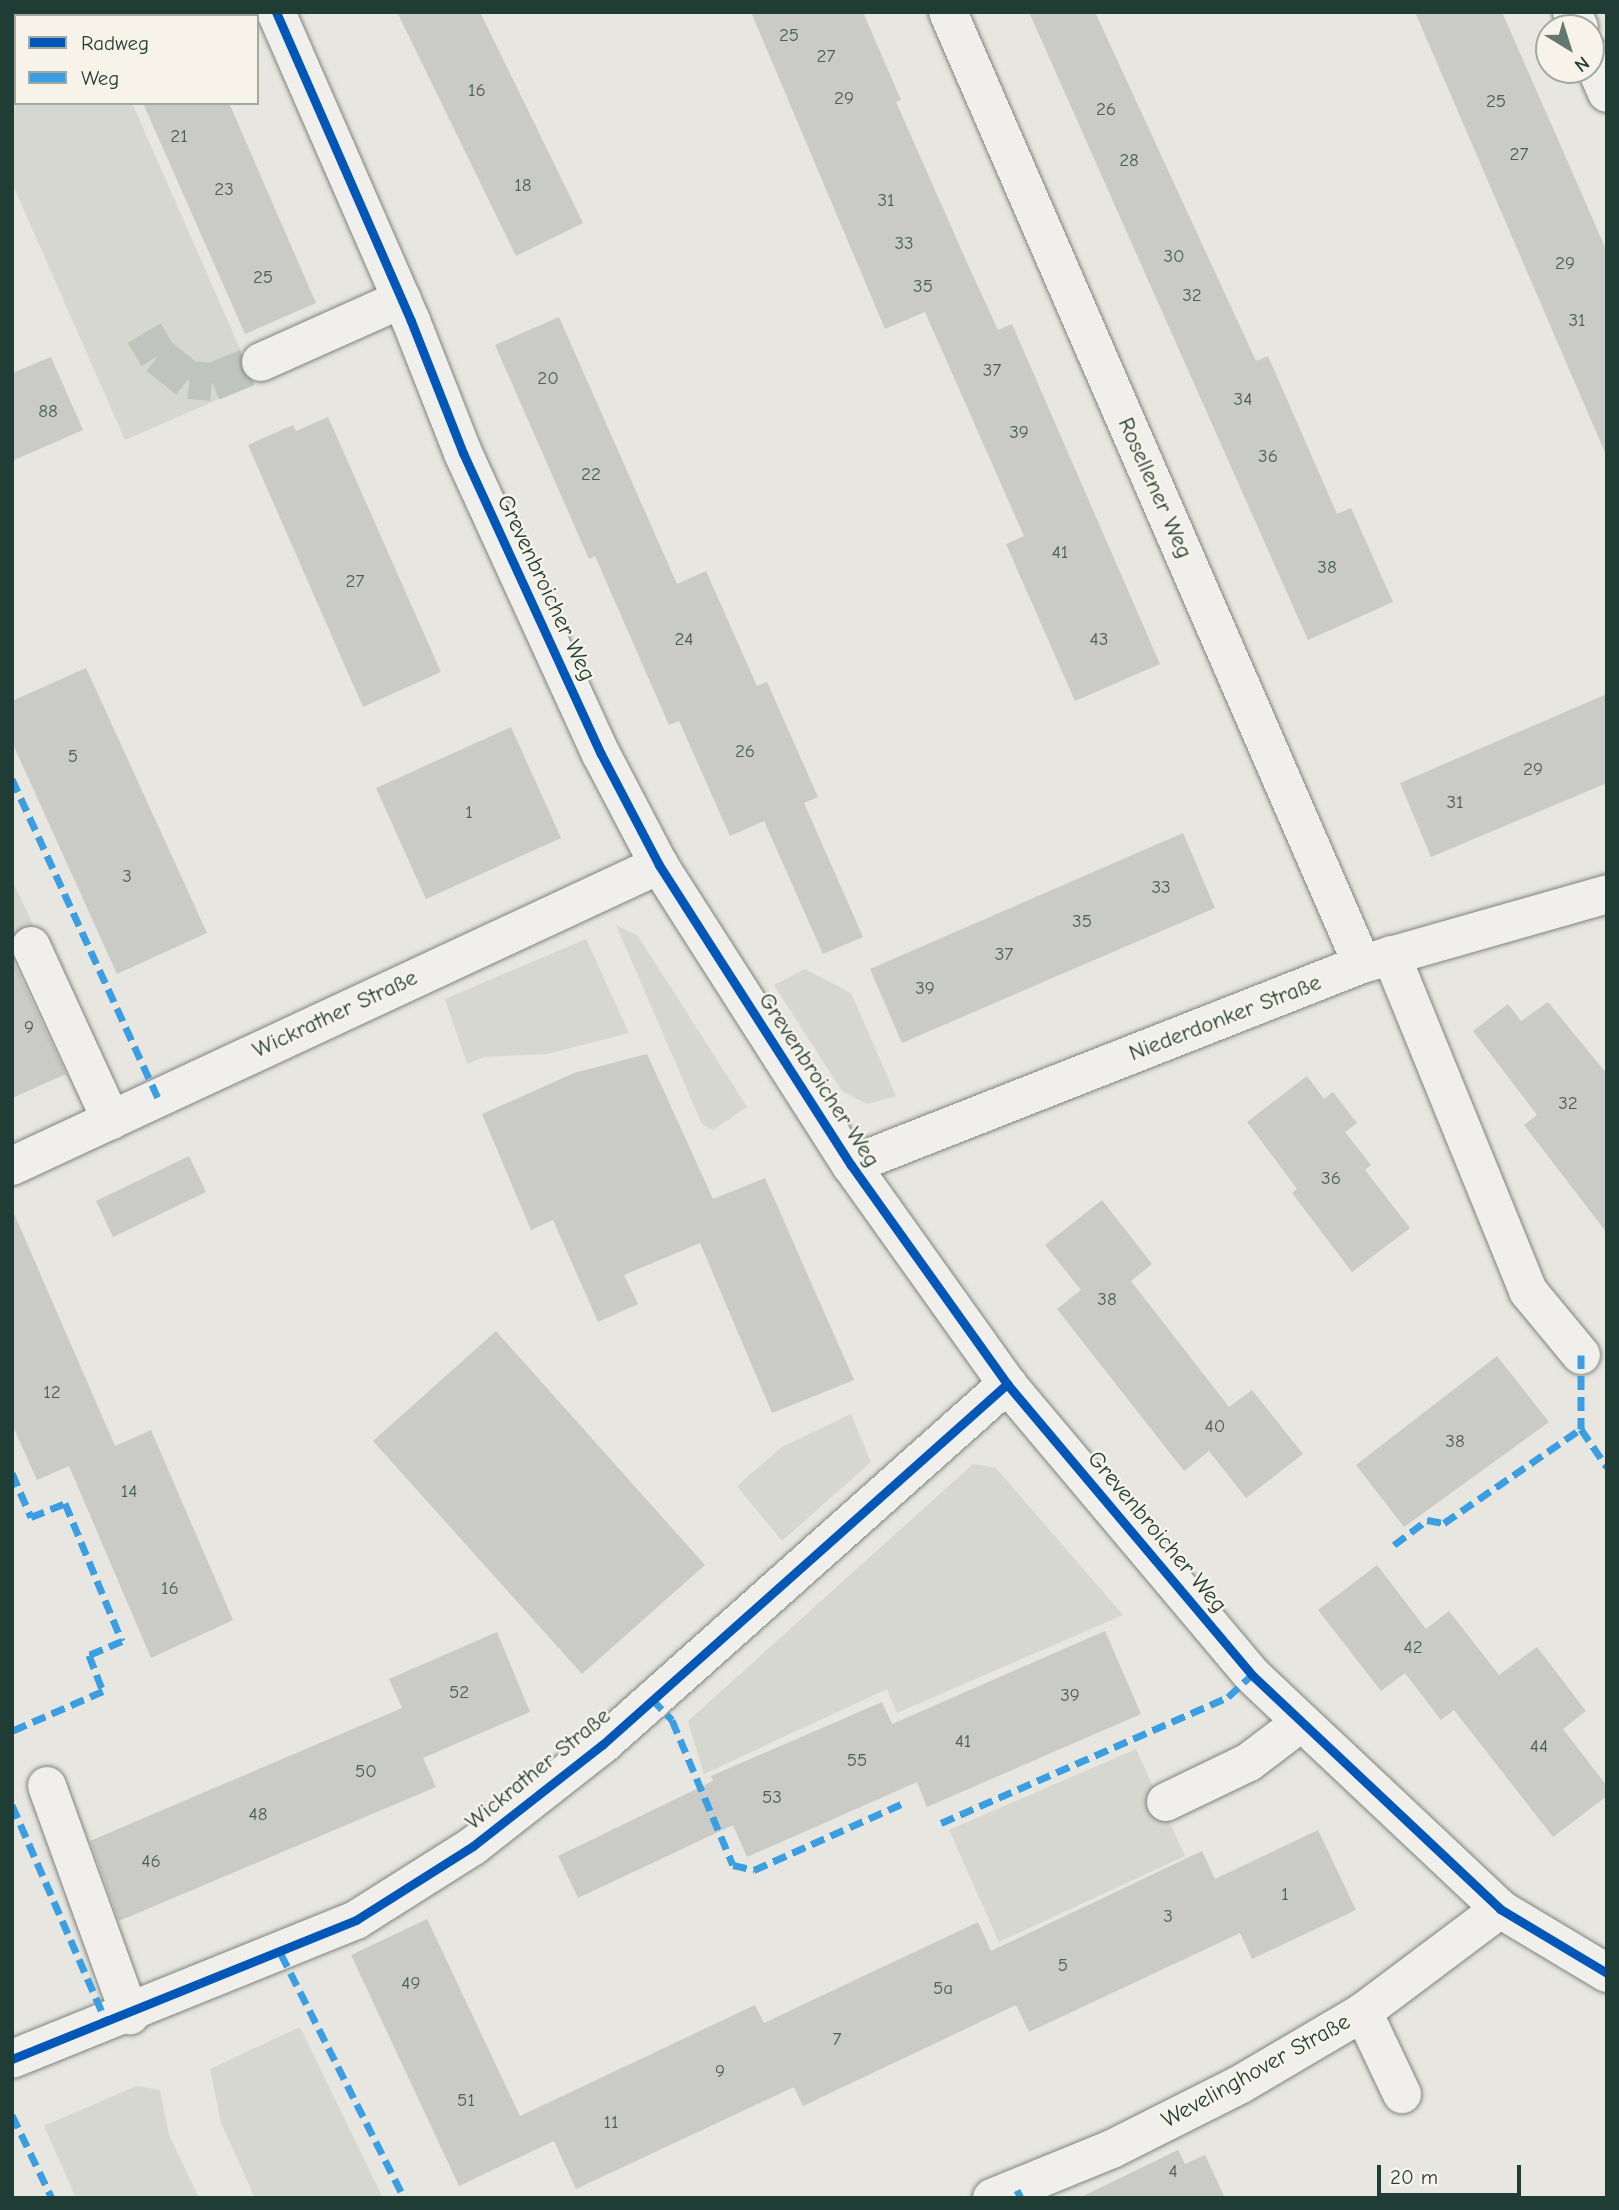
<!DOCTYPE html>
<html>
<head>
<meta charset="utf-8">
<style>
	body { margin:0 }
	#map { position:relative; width:1619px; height:2210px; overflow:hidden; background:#e7e6e0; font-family:"Comic Neue",sans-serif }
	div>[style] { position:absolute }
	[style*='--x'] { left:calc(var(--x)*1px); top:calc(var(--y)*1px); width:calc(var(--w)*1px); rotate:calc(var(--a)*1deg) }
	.green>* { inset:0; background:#d6d8cf }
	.building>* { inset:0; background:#cacbc6 }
	.minor-tunnel>* { height:38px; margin-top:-19px; transform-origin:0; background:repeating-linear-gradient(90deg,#bfc4be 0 38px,transparent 0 57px) }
	.roads { filter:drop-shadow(0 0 2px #7e847f) drop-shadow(0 0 2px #7e847f) }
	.minor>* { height:38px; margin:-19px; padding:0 19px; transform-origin:19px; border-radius:19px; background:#f0efeb }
	.quiet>* { height:7px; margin-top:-3.5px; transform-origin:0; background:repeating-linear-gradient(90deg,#3c9ee2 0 14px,transparent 0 21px) }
	.cycleway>* { height:9px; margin:-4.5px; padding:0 4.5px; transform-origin:4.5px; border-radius:4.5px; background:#0057b8 }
	span { translate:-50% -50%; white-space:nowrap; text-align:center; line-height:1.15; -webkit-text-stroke:5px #f7f3e8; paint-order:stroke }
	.number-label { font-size:19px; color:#4a6058 }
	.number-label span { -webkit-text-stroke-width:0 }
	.street-label { font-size:23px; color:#1f3d34 }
	.frame { position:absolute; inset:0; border:14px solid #1f3d34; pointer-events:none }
	.legend { position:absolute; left:14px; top:14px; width:245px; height:91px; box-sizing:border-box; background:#f7f3e8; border:2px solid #a1aaa0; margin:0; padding:9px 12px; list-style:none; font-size:21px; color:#1f3d34 }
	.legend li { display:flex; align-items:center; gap:14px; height:35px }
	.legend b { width:35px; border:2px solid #a1aaa0 }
	.north { position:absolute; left:1535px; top:14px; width:70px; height:70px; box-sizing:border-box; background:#f7f3e8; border:2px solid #a1aaa0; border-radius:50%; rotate:142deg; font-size:19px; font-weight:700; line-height:28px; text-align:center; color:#1f3d34 }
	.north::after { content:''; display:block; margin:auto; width:24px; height:32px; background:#657870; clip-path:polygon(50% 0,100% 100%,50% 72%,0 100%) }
	.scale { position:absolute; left:1377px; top:2165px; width:144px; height:32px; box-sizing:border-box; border:4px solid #1f3d34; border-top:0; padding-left:9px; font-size:21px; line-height:24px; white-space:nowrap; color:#1f3d34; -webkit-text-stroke:5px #f7f3e8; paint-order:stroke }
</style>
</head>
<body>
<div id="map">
	<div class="green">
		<i style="clip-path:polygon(12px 12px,92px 12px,94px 16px,16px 16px,16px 103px,132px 103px,241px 351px,215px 362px,228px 395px,125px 440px,12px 183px)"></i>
		<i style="clip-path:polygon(12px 880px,45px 950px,12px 965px)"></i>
		<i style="clip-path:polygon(616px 925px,638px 936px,747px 1107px,713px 1130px,702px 1124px)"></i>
		<i style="clip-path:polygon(586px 939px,629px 1033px,547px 1054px,484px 1057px,467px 1064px,445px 999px)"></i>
		<i style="clip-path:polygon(805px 969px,851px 993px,896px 1096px,867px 1104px,842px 1091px,774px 985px)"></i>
		<i style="clip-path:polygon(851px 1414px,871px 1462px,782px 1541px,737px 1486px,782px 1447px)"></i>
		<i style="clip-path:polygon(973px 1464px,996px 1468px,1123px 1615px,897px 1713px,887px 1689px,704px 1774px,688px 1721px)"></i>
		<i style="clip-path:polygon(1136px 1749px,1185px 1856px,999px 1942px,949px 1830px)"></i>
		<i style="clip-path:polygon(300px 2027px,383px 2198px,255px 2198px,221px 2123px,210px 2069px)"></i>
		<i style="clip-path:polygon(136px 2086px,160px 2090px,169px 2135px,199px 2198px,76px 2198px,44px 2126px)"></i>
	</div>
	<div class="building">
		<i style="clip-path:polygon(397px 12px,480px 12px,583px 223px,516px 256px)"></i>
		<i style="clip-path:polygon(751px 12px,863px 12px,901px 100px,896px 102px,969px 267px,998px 330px,1012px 324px,1160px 664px,1075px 701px,1006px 544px,1024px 536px,925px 312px,885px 329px)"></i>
		<i style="clip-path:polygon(1029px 12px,1095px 12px,1256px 361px,1268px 356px,1337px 514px,1351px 508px,1393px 602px,1308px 640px)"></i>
		<i style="clip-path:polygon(1415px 12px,1502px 12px,1584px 199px,1607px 252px,1607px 457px)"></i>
		<i style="clip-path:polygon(143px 103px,229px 103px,316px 303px,245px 334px)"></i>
		<i style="clip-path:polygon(559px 317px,677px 584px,706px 571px,757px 686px,767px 682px,818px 797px,804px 803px,863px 937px,823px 954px,764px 821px,730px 836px,679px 721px,669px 725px,595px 556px,589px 559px,495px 345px)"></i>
		<i style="clip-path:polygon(51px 357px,83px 430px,12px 461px,12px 373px)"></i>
		<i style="clip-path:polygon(328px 417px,441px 672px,363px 707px,248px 445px,293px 425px,296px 431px)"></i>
		<i style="clip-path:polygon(86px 668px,207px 933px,117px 974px,12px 742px,12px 701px)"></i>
		<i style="clip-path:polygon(1607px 694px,1607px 783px,1431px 857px,1400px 783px)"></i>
		<i style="clip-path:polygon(511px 727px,561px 838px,426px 899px,376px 788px)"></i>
		<i style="clip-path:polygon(1183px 833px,1215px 908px,902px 1043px,870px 969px)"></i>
		<i style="clip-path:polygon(12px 958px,66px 1074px,12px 1098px)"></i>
		<i style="clip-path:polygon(1548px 1002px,1607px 1074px,1607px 1233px,1524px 1125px,1537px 1115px,1473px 1031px,1508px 1004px,1521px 1021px)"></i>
		<i style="clip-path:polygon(647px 1054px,713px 1199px,765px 1178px,854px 1380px,772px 1413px,700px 1243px,624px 1275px,638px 1304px,598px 1322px,553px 1220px,531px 1230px,482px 1114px,574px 1073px)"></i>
		<i style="clip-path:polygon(1307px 1076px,1324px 1099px,1333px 1092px,1357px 1123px,1345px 1132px,1371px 1165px,1365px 1170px,1410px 1228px,1352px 1272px,1292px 1193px,1297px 1189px,1247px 1122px)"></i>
		<i style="clip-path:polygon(189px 1156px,206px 1192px,113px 1237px,96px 1201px)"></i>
		<i style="clip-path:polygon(1102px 1200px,1152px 1264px,1131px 1281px,1229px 1407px,1252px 1390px,1303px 1454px,1246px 1498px,1209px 1451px,1184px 1471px,1057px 1309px,1081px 1290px,1045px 1245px)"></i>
		<i style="clip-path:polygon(12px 1209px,115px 1446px,151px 1430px,233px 1620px,151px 1658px,69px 1466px,37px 1480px,12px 1424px)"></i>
		<i style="clip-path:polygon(496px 1331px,705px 1565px,582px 1674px,373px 1441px)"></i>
		<i style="clip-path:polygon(1497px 1356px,1549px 1422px,1404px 1527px,1356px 1465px)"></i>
		<i style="clip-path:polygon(1377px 1565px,1426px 1629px,1449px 1611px,1499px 1675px,1537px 1647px,1586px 1711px,1563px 1729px,1607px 1786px,1607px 1796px,1553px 1837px,1454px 1710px,1441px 1720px,1405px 1673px,1381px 1691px,1318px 1610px)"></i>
		<i style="clip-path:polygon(1105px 1631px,1141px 1714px,927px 1807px,917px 1782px,747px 1857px,733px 1825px,578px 1898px,558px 1856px,713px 1781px,711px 1776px,882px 1702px,892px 1724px)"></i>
		<i style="clip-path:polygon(497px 1632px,530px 1712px,423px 1758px,436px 1787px,119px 1921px,90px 1841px,402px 1708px,389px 1679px)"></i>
		<i style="clip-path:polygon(1318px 1830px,1356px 1910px,1252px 1959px,1240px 1933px,1029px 2032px,1016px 2005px,803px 2106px,794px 2087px,576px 2189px,554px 2141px,459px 2186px,351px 1955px,427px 1919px,520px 2116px,755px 2005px,764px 2023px,978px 1922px,991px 1951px,1202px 1851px,1215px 1879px)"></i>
		<i style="clip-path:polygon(1178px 2150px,1185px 2164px,1205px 2155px,1225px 2198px,1079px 2198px)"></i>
	</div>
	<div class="minor-tunnel">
		<i style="--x:144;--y:333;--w:27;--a:59"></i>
		<i style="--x:158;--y:356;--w:39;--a:38"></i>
		<i style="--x:189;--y:380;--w:23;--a:5"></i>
		<i style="--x:212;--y:382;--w:53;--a:-22.2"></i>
	</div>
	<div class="roads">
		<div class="minor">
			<i style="--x:276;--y:12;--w:337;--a:66.4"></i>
			<i style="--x:411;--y:321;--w:142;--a:68.5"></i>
			<i style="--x:463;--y:453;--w:331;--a:65.4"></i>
			<i style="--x:601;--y:754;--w:125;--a:62.4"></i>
			<i style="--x:659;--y:865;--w:356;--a:57.4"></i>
			<i style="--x:851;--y:1165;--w:269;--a:54.5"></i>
			<i style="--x:1007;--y:1384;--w:380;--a:49.9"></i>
			<i style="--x:1252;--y:1675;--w:341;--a:43.3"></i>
			<i style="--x:1500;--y:1909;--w:125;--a:30.9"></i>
			<i style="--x:948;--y:12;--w:1038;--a:66.5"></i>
			<i style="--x:1572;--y:12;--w:17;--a:66"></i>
			<i style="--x:1591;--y:56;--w:40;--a:66.6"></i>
			<i style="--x:261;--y:362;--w:154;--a:-24.1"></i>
			<i style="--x:31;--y:946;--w:192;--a:65.3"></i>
			<i style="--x:1391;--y:955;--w:363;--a:67.8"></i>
			<i style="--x:1528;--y:1291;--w:83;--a:50.4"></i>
			<i style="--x:851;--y:1165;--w:549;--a:-21.47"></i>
			<i style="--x:1362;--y:964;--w:255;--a:-15.9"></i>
			<i style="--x:12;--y:1166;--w:714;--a:-24.95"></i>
			<i style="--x:47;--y:1786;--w:244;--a:70.1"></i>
			<i style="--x:1166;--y:1802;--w:92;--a:-25.7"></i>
			<i style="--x:1249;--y:1762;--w:63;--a:-37.2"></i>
			<i style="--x:1363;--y:2012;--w:91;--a:64.6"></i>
			<i style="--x:12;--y:2059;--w:371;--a:-22"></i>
			<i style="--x:356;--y:1920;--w:138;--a:-32.3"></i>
			<i style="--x:473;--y:1846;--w:164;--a:-38.1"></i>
			<i style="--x:602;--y:1745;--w:543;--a:-41.71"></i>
			<i style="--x:992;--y:2198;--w:130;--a:-22.2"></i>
			<i style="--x:1112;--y:2149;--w:144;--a:-26.7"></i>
			<i style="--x:1241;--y:2084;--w:142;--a:-30.5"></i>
			<i style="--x:1363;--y:2012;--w:171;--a:-36.9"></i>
		</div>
	</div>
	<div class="quiet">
		<i style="--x:12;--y:779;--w:351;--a:65.4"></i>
		<i style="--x:1581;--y:1355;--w:74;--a:90"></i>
		<i style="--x:1581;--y:1429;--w:46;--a:55.6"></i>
		<i style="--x:12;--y:1473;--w:48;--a:66.6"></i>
		<i style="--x:31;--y:1517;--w:37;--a:-22"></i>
		<i style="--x:65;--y:1503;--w:149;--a:67.6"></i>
		<i style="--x:122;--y:1641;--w:36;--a:157"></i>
		<i style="--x:89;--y:1655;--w:39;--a:69"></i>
		<i style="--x:103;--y:1691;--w:99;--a:156.3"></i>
		<i style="--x:1394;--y:1545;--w:41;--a:-37.1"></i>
		<i style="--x:1427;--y:1520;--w:17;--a:10"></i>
		<i style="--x:1444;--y:1523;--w:166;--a:-34.5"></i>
		<i style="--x:652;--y:1699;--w:29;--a:46"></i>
		<i style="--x:672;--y:1720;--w:157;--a:67.2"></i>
		<i style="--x:733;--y:1865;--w:22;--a:13"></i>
		<i style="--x:754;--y:1870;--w:167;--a:-24.1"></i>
		<i style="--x:12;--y:1805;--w:238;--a:66.5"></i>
		<i style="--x:941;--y:1823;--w:313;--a:-23.7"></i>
		<i style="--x:1228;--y:1697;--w:33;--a:-43"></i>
		<i style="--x:281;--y:1954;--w:273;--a:63.2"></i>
		<i style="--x:12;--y:2115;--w:92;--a:64.3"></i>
		<i style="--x:1017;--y:2190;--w:9;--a:63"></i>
	</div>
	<div class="cycleway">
		<i style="--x:276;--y:12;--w:337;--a:66.4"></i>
		<i style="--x:411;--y:321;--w:142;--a:68.5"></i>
		<i style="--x:463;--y:453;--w:331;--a:65.4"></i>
		<i style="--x:601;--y:754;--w:125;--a:62.4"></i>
		<i style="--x:659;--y:865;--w:356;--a:57.4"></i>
		<i style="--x:851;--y:1165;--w:269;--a:54.5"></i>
		<i style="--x:1007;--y:1384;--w:380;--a:49.9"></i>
		<i style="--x:1252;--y:1675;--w:341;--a:43.3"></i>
		<i style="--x:1500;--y:1909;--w:125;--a:30.9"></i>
		<i style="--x:12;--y:2059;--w:371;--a:-22"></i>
		<i style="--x:356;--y:1920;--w:138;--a:-32.3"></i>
		<i style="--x:473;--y:1846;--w:164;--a:-38.1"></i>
		<i style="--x:602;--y:1745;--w:543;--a:-41.71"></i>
	</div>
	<div class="number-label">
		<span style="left:789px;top:36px">25</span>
		<span style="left:826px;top:57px">27</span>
		<span style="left:477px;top:91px">16</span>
		<span style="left:844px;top:99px">29</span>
		<span style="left:1496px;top:102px">25</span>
		<span style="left:1106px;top:110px">26</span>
		<span style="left:179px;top:137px">21</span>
		<span style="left:1519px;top:155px">27</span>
		<span style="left:1129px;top:161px">28</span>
		<span style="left:523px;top:186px">18</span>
		<span style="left:224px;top:190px">23</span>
		<span style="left:886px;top:201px">31</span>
		<span style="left:904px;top:244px">33</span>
		<span style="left:1174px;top:257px">30</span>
		<span style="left:1565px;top:264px">29</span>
		<span style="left:263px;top:278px">25</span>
		<span style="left:923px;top:287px">35</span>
		<span style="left:1192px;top:296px">32</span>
		<span style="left:1577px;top:321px">31</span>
		<span style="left:992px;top:371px">37</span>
		<span style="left:548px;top:379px">20</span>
		<span style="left:1243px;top:400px">34</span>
		<span style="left:48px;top:412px">88</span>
		<span style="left:1019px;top:433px">39</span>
		<span style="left:1268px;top:457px">36</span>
		<span style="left:591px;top:475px">22</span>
		<span style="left:1060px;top:553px">41</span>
		<span style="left:1327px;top:568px">38</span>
		<span style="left:355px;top:582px">27</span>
		<span style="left:684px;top:640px">24</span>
		<span style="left:1099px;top:640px">43</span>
		<span style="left:745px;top:752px">26</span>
		<span style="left:73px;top:757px">5</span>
		<span style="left:1533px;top:770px">29</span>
		<span style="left:1455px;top:803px">31</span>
		<span style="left:469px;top:813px">1</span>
		<span style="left:127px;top:877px">3</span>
		<span style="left:1161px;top:888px">33</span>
		<span style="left:1082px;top:922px">35</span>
		<span style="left:1004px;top:955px">37</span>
		<span style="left:925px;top:989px">39</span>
		<span style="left:29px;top:1028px">9</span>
		<span style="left:1568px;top:1104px">32</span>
		<span style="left:1331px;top:1179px">36</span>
		<span style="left:1107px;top:1300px">38</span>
		<span style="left:52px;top:1393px">12</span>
		<span style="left:1215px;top:1427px">40</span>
		<span style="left:1455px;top:1442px">38</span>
		<span style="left:129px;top:1492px">14</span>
		<span style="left:170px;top:1589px">16</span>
		<span style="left:1413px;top:1648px">42</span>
		<span style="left:459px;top:1693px">52</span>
		<span style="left:1070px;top:1696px">39</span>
		<span style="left:963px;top:1742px">41</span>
		<span style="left:1539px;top:1747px">44</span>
		<span style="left:857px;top:1761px">55</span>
		<span style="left:366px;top:1772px">50</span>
		<span style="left:772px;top:1798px">53</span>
		<span style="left:258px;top:1815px">48</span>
		<span style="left:151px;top:1862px">46</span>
		<span style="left:1285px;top:1895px">1</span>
		<span style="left:1168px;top:1917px">3</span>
		<span style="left:1063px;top:1966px">5</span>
		<span style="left:411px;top:1984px">49</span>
		<span style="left:943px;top:1989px">5a</span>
		<span style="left:837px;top:2040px">7</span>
		<span style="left:720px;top:2072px">9</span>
		<span style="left:466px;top:2101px">51</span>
		<span style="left:611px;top:2123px">11</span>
		<span style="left:1173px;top:2172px">4</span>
	</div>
	<div class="street-label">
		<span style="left:1155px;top:488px;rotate:66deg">Rosellener Weg</span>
		<span style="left:546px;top:588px;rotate:65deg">Grevenbroicher Weg</span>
		<span style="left:335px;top:1014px;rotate:-25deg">Wickrather Straße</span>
		<span style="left:1225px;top:1018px;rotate:-21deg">Niederdonker Straße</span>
		<span style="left:819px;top:1080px;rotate:57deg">Grevenbroicher Weg</span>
		<span style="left:1157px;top:1532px;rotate:50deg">Grevenbroicher Weg</span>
		<span style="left:538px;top:1769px;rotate:-39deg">Wickrather Straße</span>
		<span style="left:1256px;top:2071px;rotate:-29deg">Wevelinghover Straße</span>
	</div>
	<div class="frame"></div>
	<ul class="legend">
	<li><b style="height:9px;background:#0057b8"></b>Radweg</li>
	<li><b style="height:9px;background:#3c9ee2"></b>Weg</li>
	</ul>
	<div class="north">N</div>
	<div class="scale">20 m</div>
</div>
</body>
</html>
